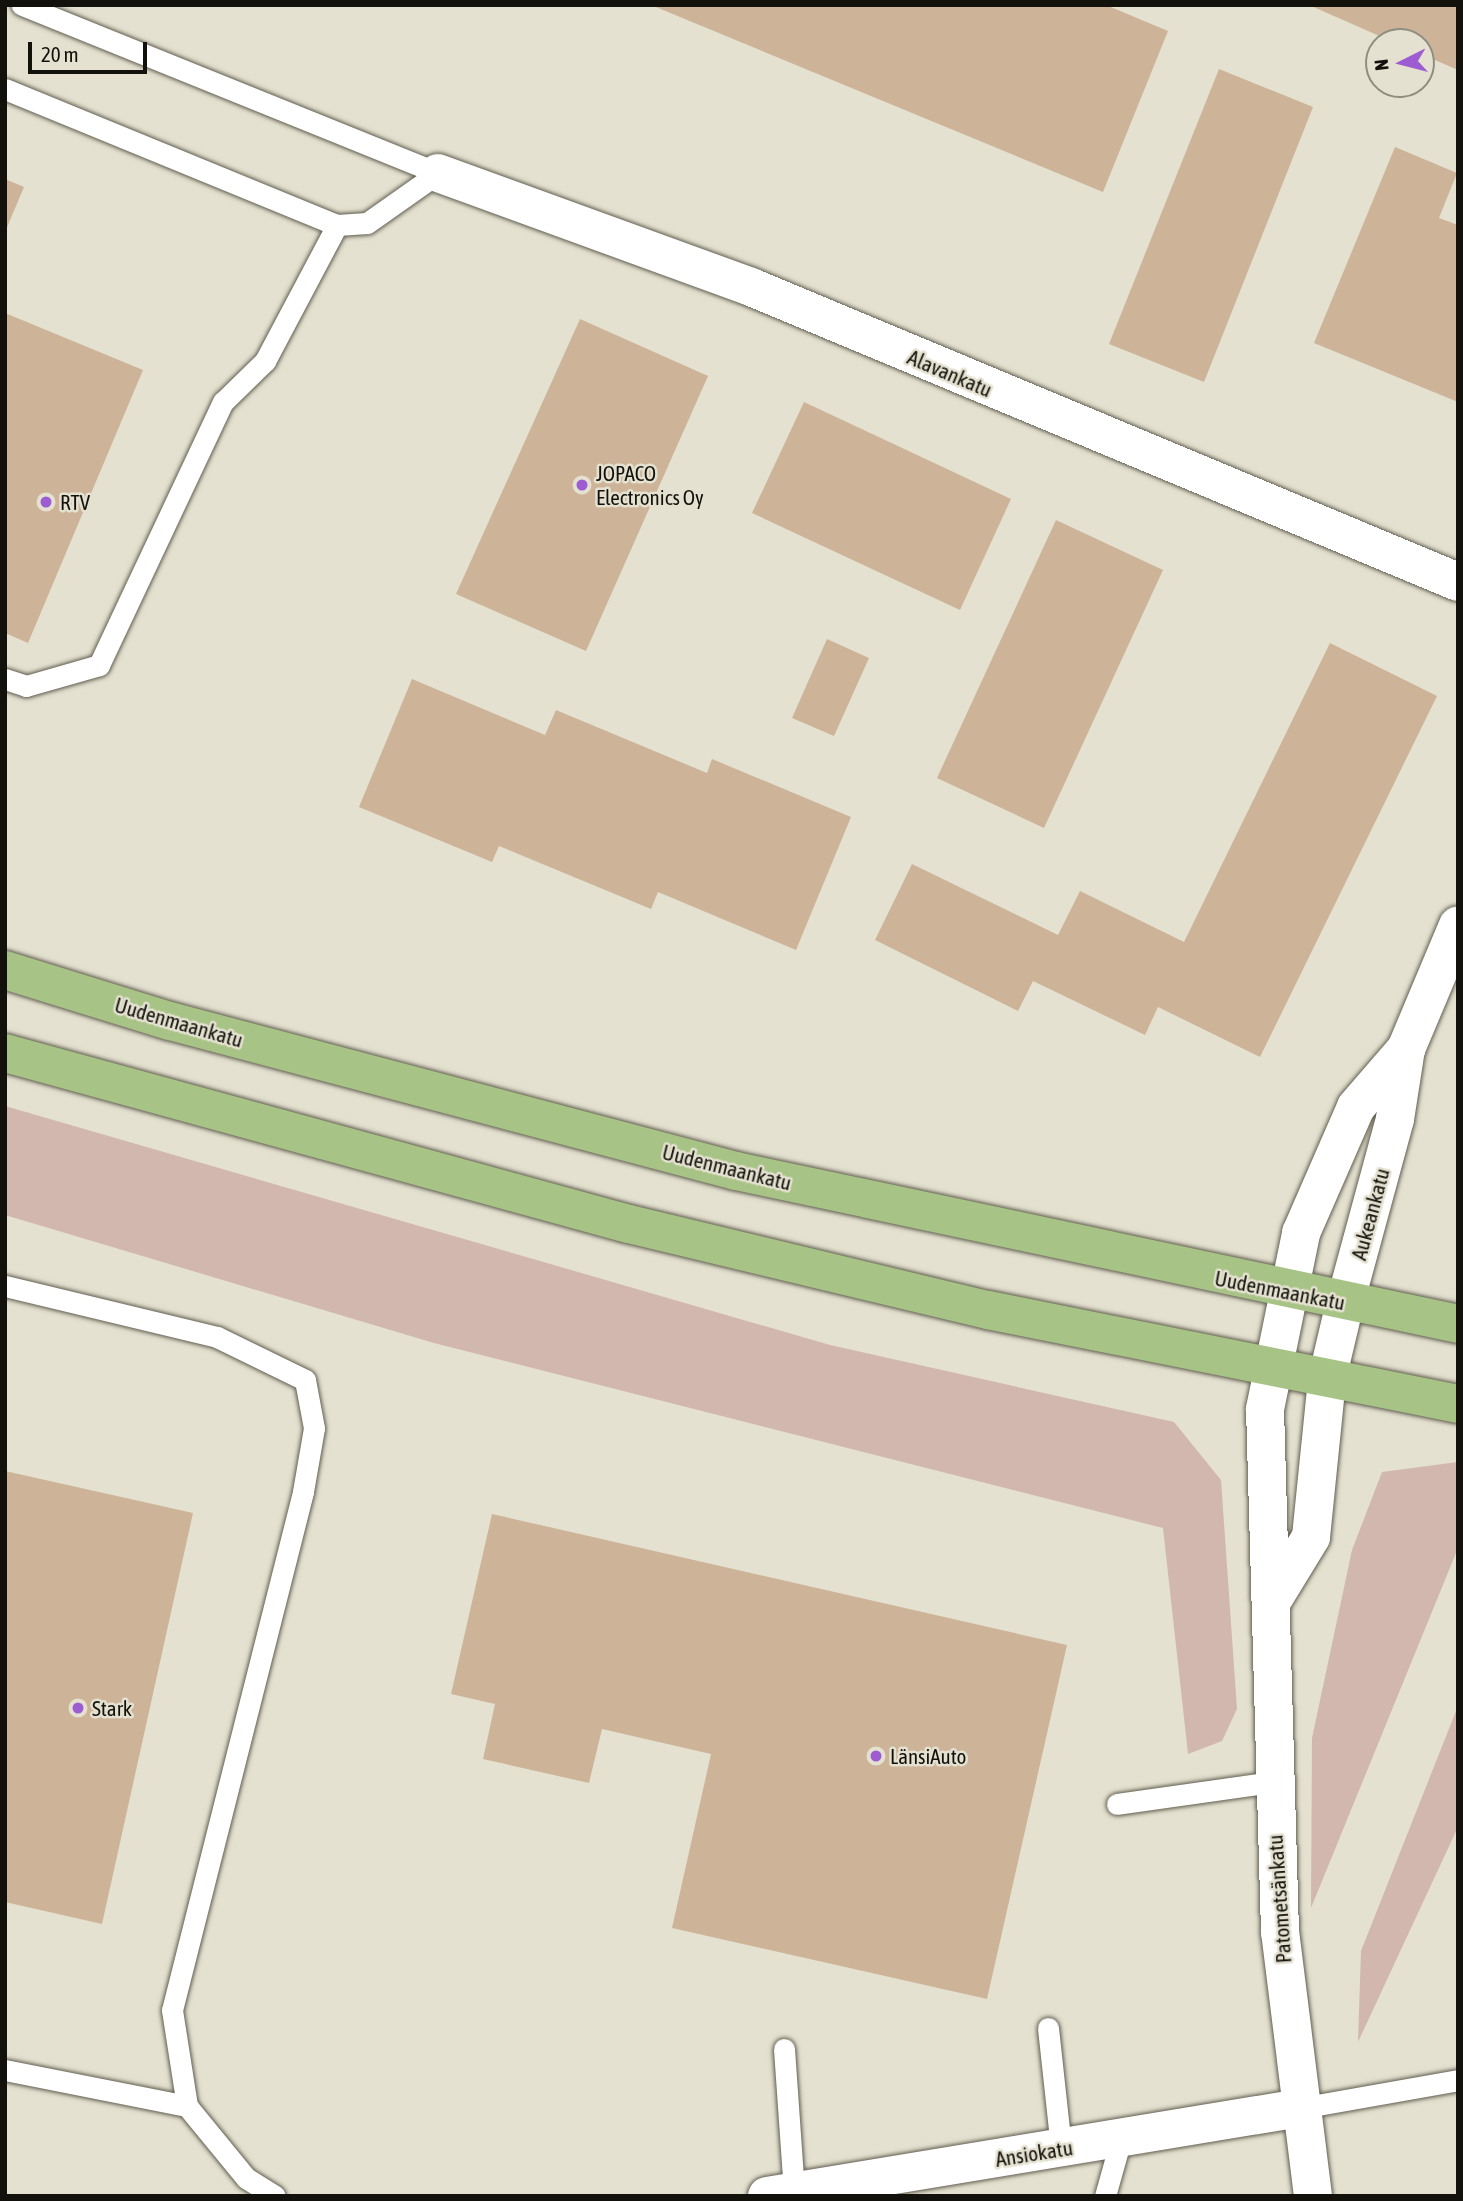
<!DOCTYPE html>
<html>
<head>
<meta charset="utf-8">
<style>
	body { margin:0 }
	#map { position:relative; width:1463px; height:2201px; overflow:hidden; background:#e4e1d0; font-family:"Asap Condensed",sans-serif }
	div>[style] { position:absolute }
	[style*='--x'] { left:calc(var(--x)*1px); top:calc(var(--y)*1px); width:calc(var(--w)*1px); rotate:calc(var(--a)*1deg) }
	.green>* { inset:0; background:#d1b7ae }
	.building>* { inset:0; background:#cdb498 }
	.roads { filter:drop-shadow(0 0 2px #615e50) drop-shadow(0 0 2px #615e50) }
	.lane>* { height:21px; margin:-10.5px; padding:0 10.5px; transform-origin:10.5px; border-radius:10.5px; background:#fff }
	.street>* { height:38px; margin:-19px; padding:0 19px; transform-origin:19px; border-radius:19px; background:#fff }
	.secondary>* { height:38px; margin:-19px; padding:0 19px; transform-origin:19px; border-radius:19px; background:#fff }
	.primary>* { height:38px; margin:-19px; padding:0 19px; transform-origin:19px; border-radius:19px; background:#a7c385 }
	.dots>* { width:19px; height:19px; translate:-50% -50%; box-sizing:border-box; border:4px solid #e4e1d0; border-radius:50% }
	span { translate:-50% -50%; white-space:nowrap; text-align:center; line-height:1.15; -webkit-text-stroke:5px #e4e1d0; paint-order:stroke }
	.street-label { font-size:21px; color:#12110b }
	.poi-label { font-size:21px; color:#12110b }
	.left { translate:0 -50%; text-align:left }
	.frame { position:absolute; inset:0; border:7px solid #12110b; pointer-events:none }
	.north { position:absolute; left:1365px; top:28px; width:70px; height:70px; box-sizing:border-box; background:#e4e1d0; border:2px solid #908e81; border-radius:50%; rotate:264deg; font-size:19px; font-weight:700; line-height:28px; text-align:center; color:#12110b }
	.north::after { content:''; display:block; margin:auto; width:24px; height:32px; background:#9d5cd2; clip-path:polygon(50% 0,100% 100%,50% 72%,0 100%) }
	.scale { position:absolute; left:28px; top:42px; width:119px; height:32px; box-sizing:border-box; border:4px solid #12110b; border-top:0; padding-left:9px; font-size:21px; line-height:24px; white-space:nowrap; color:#12110b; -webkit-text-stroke:5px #e4e1d0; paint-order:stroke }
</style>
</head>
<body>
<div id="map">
	<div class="green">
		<i style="clip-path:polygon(5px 1106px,830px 1345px,1174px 1422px,1221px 1480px,1237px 1709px,1222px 1741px,1188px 1754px,1163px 1528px,434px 1343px,5px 1215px)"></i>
		<i style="clip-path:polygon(1458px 1462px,1458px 1548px,1311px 1908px,1312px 1738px,1352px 1550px,1382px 1472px)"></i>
		<i style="clip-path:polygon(1458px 1706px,1458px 1827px,1358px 2042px,1361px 1951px)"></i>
	</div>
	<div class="building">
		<i style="clip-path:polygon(651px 5px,1106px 5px,1168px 31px,1103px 192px)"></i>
		<i style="clip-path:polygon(1309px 5px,1458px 5px,1458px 70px,1421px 54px,1421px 42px,1393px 42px)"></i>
		<i style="clip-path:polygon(1219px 69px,1313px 107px,1204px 382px,1109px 344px)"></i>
		<i style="clip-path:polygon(1395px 147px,1457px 173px,1439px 218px,1458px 225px,1458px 402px,1314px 343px)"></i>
		<i style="clip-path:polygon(5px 179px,24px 187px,5px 232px)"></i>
		<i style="clip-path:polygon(5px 313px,143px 370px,28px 643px,5px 633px)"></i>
		<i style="clip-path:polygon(580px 319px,708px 376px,586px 651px,456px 594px)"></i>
		<i style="clip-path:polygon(804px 402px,1011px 499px,960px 610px,752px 513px)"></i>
		<i style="clip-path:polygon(1056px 520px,1163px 570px,1044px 828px,937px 778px)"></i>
		<i style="clip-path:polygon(827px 639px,869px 658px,834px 736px,792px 718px)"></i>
		<i style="clip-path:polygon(1330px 643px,1437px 696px,1260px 1057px,1158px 1007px,1145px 1035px,1033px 981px,1018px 1011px,875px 940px,912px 864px,1058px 935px,1080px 891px,1184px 942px)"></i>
		<i style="clip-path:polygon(412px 679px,545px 735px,556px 710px,707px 773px,712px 759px,851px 817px,796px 950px,658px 892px,651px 909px,499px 846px,492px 862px,359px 807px)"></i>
		<i style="clip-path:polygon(5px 1471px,193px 1513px,102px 1924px,5px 1902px)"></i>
		<i style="clip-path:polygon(492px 1514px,1067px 1645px,987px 1999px,672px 1928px,711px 1754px,602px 1729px,589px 1783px,483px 1759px,495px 1704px,451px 1694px)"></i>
	</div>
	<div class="roads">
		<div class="lane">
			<i style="--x:5;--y:89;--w:359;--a:22.3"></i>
			<i style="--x:5;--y:679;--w:22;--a:18"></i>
			<i style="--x:26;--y:686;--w:76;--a:-16"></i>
			<i style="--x:99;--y:665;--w:291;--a:-64.8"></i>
			<i style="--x:223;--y:402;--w:59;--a:-44.3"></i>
			<i style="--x:265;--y:361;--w:154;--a:-62.1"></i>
			<i style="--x:337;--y:225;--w:30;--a:-4"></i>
			<i style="--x:367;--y:223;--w:87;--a:-35.2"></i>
			<i style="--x:438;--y:173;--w:449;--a:-158"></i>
			<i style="--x:5;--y:1286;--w:218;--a:13.5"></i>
			<i style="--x:217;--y:1337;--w:98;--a:26"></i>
			<i style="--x:305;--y:1380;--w:49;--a:79.4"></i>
			<i style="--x:314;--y:1428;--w:65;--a:99.8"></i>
			<i style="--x:303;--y:1492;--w:534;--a:104.19"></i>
			<i style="--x:172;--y:2010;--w:97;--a:81.1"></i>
			<i style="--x:187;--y:2106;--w:93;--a:50.7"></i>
			<i style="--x:246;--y:2178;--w:34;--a:32"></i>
			<i style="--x:1117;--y:1804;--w:156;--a:-8.1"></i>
			<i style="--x:1048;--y:2028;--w:121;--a:83.8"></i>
			<i style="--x:784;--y:2049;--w:143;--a:86"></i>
			<i style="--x:5;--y:2070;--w:186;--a:11.2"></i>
			<i style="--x:1300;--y:2108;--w:160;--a:-10"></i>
			<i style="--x:1105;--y:2196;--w:59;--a:-74.3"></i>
		</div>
		<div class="street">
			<i style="--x:438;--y:173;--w:333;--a:20"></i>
			<i style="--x:751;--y:287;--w:766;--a:22.65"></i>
			<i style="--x:767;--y:2196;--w:540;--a:-9.38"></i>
		</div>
		<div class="secondary">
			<i style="--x:1272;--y:1601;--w:75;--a:-58.6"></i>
			<i style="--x:1311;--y:1537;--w:159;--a:-84.2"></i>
			<i style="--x:1327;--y:1379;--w:78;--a:-76.7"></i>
			<i style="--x:1345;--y:1303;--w:191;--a:-74.8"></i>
			<i style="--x:1395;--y:1119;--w:71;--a:-81.1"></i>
			<i style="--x:1406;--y:1049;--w:134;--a:-67.2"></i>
			<i style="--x:1313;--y:2196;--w:266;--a:-97.1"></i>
			<i style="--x:1280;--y:1932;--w:523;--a:-91.64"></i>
			<i style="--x:1265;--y:1409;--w:180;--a:-78.4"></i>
			<i style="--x:1301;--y:1233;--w:137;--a:-66.4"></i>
			<i style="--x:1356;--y:1107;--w:77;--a:-49.2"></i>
		</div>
		<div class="primary">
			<i style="--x:5;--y:970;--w:173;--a:17.2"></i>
			<i style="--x:170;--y:1021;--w:586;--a:14.84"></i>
			<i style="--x:736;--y:1171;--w:738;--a:11.96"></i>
			<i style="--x:5;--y:1053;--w:647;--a:15.33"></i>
			<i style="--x:629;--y:1224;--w:369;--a:13.5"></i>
			<i style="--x:988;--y:1310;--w:479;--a:11.3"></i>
		</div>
	</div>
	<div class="dots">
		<i style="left:582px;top:485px;background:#9d5cd2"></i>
		<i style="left:46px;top:502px;background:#9d5cd2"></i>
		<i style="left:78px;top:1708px;background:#9d5cd2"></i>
		<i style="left:876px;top:1756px;background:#9d5cd2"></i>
	</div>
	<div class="street-label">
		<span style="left:950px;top:373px;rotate:23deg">Alavankatu</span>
		<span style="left:179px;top:1022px;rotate:16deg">Uudenmaankatu</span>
		<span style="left:727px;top:1167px;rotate:14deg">Uudenmaankatu</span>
		<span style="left:1370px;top:1214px;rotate:-75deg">Aukeankatu</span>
		<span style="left:1280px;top:1290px;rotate:11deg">Uudenmaankatu</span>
		<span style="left:1279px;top:1899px;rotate:-94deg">Patometsänkatu</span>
		<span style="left:1034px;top:2153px;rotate:-9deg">Ansiokatu</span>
	</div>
	<div class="poi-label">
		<span class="left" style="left:596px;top:485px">JOPACO<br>Electronics Oy</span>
		<span class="left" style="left:60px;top:502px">RTV</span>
		<span class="left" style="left:92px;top:1708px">Stark</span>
		<span class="left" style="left:890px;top:1756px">LänsiAuto</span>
	</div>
	<div class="frame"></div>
	<div class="north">N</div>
	<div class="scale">20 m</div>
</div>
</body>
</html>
